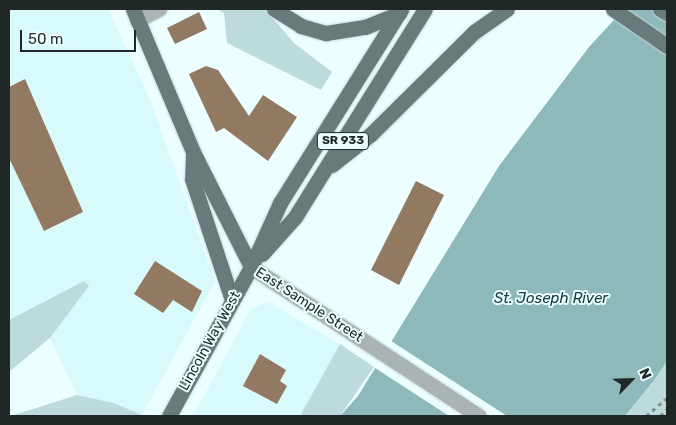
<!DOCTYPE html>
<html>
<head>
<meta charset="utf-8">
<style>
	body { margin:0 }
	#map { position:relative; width:676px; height:425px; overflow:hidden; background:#ecfeff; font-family:Rubik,sans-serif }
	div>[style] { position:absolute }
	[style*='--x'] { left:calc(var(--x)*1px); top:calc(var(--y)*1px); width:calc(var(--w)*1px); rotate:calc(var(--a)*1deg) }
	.built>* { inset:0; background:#d9fafb }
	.green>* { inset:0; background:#bedbdc }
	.water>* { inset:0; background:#8db9ba }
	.pier>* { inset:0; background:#ecfeff }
	.building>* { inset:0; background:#927962 }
	.path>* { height:2.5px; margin-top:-1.25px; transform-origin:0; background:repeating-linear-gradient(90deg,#838f90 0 4px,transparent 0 8px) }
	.roads { filter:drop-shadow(0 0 1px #c7d7d8) drop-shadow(0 0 1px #c7d7d8) }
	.minor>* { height:15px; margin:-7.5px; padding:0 7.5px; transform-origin:7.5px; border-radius:7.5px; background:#aab4b4 }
	.major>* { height:15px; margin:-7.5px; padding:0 7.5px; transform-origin:7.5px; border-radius:7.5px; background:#687a7a }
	span { translate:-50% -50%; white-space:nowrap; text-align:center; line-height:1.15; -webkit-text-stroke:4px #ecfeff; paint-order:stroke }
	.shield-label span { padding:1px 4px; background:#ecfeff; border:1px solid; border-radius:4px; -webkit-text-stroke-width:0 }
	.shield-label { font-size:12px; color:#1f2727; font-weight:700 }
	.street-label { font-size:14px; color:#1f2727 }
	.water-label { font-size:15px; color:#113b3c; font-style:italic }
	.frame { position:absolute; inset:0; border:10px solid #1f2727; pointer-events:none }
	.north { position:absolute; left:606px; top:355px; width:50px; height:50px; -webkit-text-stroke:4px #ecfeff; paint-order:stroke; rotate:66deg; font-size:14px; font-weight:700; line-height:20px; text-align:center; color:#1f2727 }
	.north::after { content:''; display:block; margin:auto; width:18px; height:22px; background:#1f2727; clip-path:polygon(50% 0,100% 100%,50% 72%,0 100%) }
	.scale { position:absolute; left:20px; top:30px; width:116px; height:22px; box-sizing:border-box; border:2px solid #1f2727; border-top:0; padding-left:6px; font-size:15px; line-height:18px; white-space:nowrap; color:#1f2727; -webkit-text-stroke:4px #ecfeff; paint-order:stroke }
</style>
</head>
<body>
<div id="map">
	<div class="built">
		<i style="clip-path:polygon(9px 9px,108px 9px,149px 97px,215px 281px,142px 415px,114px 403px,77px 395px,50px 338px,84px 281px,9px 320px)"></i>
		<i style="clip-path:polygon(268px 302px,340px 344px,300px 416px,193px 416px,251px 309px)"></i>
	</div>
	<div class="green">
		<i style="clip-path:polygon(216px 9px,265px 9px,294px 43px,332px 72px,321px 90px,227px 43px,224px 13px)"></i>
		<i style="clip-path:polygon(84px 281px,89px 286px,50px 338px,9px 372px,9px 320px)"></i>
		<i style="clip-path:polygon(340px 344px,374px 367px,340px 416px,300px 416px)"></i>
		<i style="clip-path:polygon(667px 361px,667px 416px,625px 416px,655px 379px)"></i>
		<i style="clip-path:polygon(77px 395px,114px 403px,142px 415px,11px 416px)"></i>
	</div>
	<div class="water">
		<i style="clip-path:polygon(624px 9px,667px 9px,667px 361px,655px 379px,625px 416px,340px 416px,358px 396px,499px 166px,589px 47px)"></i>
	</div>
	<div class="pier">
		<i style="clip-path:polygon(388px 339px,507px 416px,449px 416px,372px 366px)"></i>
	</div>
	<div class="building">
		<i style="clip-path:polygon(199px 12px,207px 29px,175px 44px,167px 28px)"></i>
		<i style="clip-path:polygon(206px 66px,218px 70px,249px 116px,263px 95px,297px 117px,268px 161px,224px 128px,216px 132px,189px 74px)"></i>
		<i style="clip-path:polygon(25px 79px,83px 212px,44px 231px,9px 158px,9px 87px)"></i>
		<i style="clip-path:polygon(416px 181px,444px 195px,399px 285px,371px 270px)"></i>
		<i style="clip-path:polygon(155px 261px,202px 291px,192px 312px,173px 300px,163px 313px,134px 294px)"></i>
		<i style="clip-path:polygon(260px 354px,286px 370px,280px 381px,287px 386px,277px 404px,243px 386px)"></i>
	</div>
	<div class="path">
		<i style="--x:646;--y:416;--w:28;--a:-41"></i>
		<i style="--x:660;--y:416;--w:10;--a:-45"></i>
	</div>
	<div class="roads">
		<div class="minor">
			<i style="--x:137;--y:20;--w:25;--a:-27"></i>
			<i style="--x:251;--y:267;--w:272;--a:33.2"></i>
		</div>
		<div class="major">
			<i style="--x:133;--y:9;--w:155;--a:67.2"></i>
			<i style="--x:193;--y:152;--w:129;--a:63.2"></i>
			<i style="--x:274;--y:9;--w:32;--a:32"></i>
			<i style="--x:301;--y:26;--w:26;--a:16"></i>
			<i style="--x:326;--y:33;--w:39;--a:-9"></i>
			<i style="--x:365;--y:27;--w:37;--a:-22"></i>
			<i style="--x:613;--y:9;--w:65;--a:34.4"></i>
			<i style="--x:660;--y:9;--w:8;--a:30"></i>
			<i style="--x:193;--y:156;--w:23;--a:92"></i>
			<i style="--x:192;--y:179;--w:127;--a:71.7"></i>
			<i style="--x:332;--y:165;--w:50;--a:-38.5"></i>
			<i style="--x:371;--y:134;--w:145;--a:-44.7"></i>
			<i style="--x:474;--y:32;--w:40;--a:-34.9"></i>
			<i style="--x:262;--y:254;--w:50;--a:-48.3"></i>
			<i style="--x:295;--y:217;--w:245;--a:-58"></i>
			<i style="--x:169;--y:416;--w:170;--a:-61.2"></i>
			<i style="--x:251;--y:267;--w:70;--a:-65.6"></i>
			<i style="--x:280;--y:203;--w:229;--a:-58"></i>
		</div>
	</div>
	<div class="shield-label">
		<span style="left:343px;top:141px">SR 933</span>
	</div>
	<div class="street-label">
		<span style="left:309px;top:305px;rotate:33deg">East Sample Street</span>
		<span style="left:210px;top:341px;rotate:-61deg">Lincoln Way West</span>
	</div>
	<div class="water-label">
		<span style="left:551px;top:299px">St. Joseph River</span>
	</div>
	<div class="frame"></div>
	<div class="north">N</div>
	<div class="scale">50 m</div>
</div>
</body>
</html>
